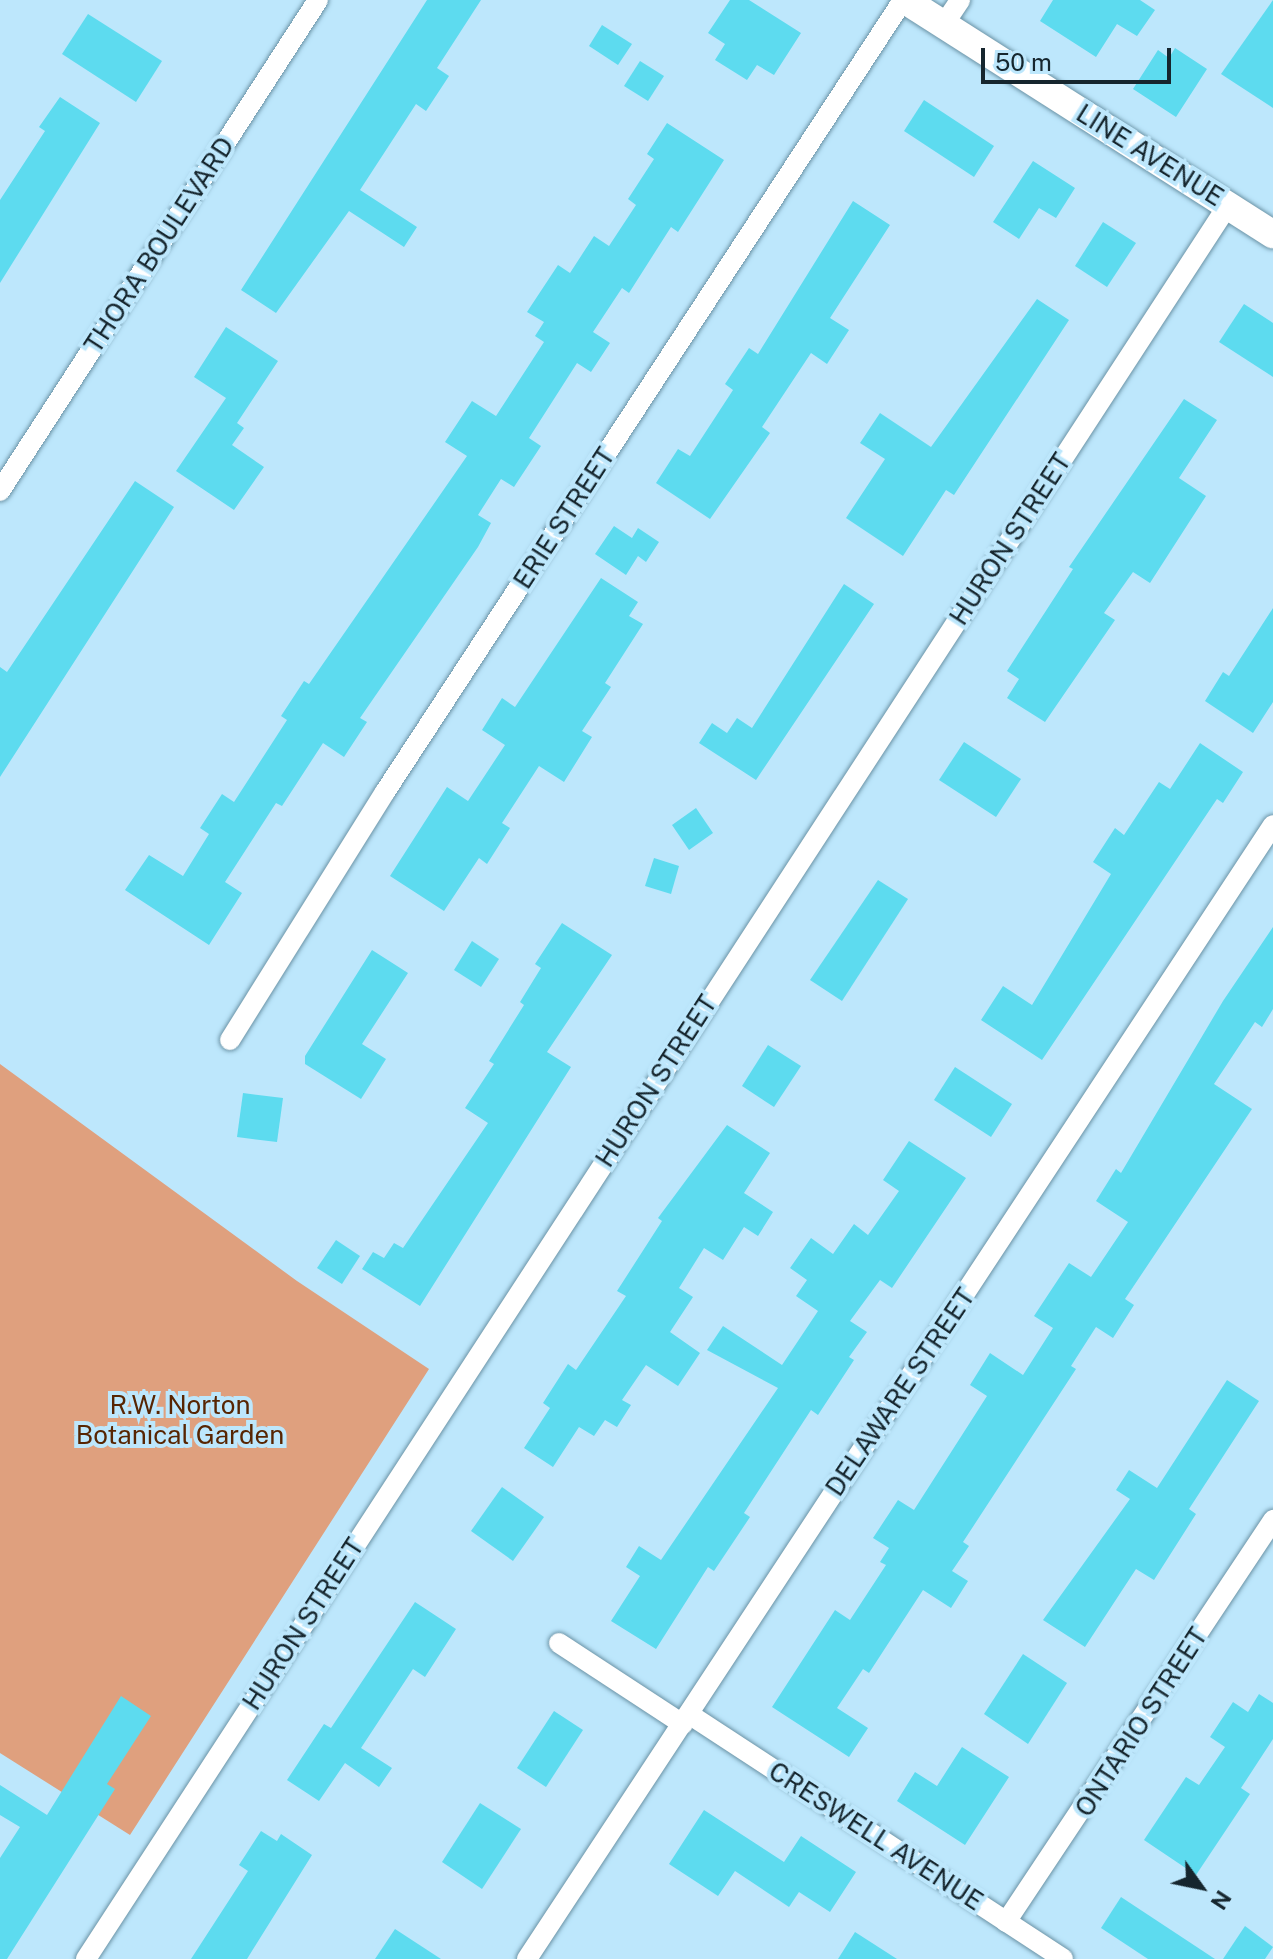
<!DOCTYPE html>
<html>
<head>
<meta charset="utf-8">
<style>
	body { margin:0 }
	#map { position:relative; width:1273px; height:1959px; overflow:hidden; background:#bde7fc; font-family:"Public Sans",sans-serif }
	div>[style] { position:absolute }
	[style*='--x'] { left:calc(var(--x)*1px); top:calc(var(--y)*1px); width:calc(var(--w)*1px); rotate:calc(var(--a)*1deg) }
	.green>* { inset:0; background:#dfa07e }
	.building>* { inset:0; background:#5ddbef }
	.roads { filter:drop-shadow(0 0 2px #6b93a6) drop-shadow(0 0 2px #6b93a6) }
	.street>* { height:20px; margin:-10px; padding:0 10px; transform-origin:10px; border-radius:10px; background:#fff }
	.secondary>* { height:28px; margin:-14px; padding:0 14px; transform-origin:14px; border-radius:14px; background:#fff }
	span { translate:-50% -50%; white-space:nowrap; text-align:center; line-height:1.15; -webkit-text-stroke:8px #bde7fc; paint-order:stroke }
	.street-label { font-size:26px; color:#16262e }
	.park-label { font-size:26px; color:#572502 }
	.north { position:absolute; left:1161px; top:1847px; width:80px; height:80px; -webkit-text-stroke:6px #bde7fc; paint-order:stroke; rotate:123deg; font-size:22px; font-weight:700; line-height:32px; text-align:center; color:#16262e }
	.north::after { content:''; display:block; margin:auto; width:28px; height:36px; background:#16262e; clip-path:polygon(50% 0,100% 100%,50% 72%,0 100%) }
	.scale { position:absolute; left:981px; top:48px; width:190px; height:36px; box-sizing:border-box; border:4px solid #16262e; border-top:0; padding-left:10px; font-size:24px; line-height:28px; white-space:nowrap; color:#16262e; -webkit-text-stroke:6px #bde7fc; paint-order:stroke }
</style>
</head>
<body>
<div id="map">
	<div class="green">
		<i style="clip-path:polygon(0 1064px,297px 1281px,429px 1369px,130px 1835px,0 1753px)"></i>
	</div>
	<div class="building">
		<i style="clip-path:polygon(427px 0,481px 0,437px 68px,449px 76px,426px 111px,416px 104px,360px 190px,417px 227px,404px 247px,349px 211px,276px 313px,241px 290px)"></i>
		<i style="clip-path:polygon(730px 0,749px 0,801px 33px,774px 75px,757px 65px,747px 80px,715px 60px,725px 44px,708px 33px)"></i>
		<i style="clip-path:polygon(1053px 0,1140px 0,1155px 10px,1137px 36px,1117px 24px,1096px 57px,1040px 21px)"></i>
		<i style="clip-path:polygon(1273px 0,1273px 108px,1221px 74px)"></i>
		<i style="clip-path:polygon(88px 14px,162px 61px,136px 102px,62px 54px)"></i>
		<i style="clip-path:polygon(602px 25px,632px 44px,618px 65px,589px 46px)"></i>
		<i style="clip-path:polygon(1175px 48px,1207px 69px,1176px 117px,1133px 89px,1158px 50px,1169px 58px)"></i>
		<i style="clip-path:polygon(640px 61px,664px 76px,648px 101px,624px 86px)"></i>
		<i style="clip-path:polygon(60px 97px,100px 123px,0 283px,0 200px,45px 131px,39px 127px)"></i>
		<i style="clip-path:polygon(924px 100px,994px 146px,974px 177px,904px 131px)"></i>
		<i style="clip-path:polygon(667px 123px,724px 160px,678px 232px,671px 227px,629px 293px,622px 288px,593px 332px,610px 343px,591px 372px,577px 363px,529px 438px,541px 446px,514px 487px,501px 479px,478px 515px,491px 523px,478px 547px,360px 718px,367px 722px,344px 757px,323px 743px,282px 806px,276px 803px,225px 882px,242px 893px,209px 945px,125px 890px,149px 855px,183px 876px,209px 834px,200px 828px,222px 794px,234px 802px,287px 720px,281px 716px,304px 681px,309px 684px,467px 456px,445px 442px,472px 401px,496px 416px,544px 342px,535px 336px,544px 322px,527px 312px,558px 265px,570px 273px,594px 236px,609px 246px,636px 205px,628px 199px,654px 159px,647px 154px)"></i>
		<i style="clip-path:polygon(1033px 161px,1075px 188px,1056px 218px,1039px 208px,1019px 239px,993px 222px)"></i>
		<i style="clip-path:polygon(853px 201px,890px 225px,830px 318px,849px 330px,827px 364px,811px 353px,762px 427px,770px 433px,710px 519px,656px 483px,678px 449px,690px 456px,733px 390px,725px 384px,749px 348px,758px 354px)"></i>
		<i style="clip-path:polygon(1103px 222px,1136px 243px,1107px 287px,1075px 266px)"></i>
		<i style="clip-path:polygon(1037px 299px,1069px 320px,954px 495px,946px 490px,903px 556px,846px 518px,885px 459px,860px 443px,880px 413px,931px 447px)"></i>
		<i style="clip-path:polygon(1244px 304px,1273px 323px,1273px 377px,1219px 342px)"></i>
		<i style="clip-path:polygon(226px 327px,278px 361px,237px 423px,244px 428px,232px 445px,264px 467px,234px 510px,176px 471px,226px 398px,194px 377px)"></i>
		<i style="clip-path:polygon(1184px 399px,1217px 420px,1179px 478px,1206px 496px,1150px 583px,1133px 572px,1104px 613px,1115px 620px,1045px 722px,1007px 698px,1019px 679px,1007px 671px,1073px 569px,1069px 567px)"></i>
		<i style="clip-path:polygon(135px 481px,174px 507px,0 777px,0 667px,7px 672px)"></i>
		<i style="clip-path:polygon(614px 526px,632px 538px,638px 528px,659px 542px,646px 562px,638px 556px,626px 575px,595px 554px)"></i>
		<i style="clip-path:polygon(601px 578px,638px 602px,629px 616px,643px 624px,605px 683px,611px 687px,582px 731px,592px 737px,564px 782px,539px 766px,502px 823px,510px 828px,487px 864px,479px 858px,444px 911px,390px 876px,447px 787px,468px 801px,505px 745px,482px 730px,502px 698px,515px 707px)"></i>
		<i style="clip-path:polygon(844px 584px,874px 604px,756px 780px,699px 743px,712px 723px,727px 733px,737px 718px,752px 728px)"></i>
		<i style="clip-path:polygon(1273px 608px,1273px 702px,1253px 733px,1205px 701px,1223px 672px,1229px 676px)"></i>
		<i style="clip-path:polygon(964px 742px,1021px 779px,996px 817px,939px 780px)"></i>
		<i style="clip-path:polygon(1200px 743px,1243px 772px,1223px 803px,1217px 799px,1042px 1060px,981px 1020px,1003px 986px,1032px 1005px,1111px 874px,1093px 862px,1115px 828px,1124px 835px,1159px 782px,1170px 789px)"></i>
		<i style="clip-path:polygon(696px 808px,713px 833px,689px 850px,672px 825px)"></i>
		<i style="clip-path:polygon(654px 858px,679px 866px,671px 894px,645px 886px)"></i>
		<i style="clip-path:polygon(878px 880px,908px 899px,842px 1001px,810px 980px)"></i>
		<i style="clip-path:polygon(562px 923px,612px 955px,547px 1052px,571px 1067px,420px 1306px,362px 1269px,373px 1252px,384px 1258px,394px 1243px,403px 1248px,488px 1123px,465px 1108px,494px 1064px,489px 1061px,524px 1005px,520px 1002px,541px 968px,535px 964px)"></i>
		<i style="clip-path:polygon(1273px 927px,1273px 1009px,1262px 1027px,1255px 1022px,1214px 1084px,1252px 1109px,1125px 1299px,1134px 1305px,1113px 1338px,1096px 1327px,1071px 1366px,1076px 1369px,963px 1542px,969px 1546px,952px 1571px,968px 1581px,951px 1608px,923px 1590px,869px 1673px,863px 1669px,837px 1708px,868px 1728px,849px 1757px,772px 1707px,835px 1610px,850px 1620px,886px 1565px,880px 1562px,889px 1548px,873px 1538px,898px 1500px,914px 1510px,987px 1396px,970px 1385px,990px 1353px,1023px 1375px,1053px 1328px,1034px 1316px,1069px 1263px,1091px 1277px,1128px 1222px,1096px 1201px,1116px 1169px,1121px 1173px,1223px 1001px)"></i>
		<i style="clip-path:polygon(472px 941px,499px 959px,481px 987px,454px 970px)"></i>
		<i style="clip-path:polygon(372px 950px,408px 973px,362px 1044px,386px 1059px,361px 1099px,305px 1064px,305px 1056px)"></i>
		<i style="clip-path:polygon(768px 1045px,801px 1066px,774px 1107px,742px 1086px)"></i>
		<i style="clip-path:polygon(955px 1067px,1012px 1104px,991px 1137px,934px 1100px)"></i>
		<i style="clip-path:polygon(243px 1093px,283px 1098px,277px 1142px,237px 1137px)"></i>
		<i style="clip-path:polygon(727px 1125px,770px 1153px,744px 1193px,773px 1212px,758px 1236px,744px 1227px,723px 1260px,704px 1248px,679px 1288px,693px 1297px,670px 1332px,700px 1353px,678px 1386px,646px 1365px,622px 1400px,631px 1405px,617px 1427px,605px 1420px,594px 1436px,579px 1427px,553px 1467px,524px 1448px,550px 1408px,543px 1403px,568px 1364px,576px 1370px,626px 1296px,617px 1291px,662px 1221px,658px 1218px)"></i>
		<i style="clip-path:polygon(909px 1141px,966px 1178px,892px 1288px,880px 1280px,850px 1321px,867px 1332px,849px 1357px,854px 1360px,818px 1415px,811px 1410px,744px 1513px,750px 1517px,714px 1571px,708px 1567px,656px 1649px,611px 1621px,640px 1576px,626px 1567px,639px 1546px,661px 1560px,778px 1388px,707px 1350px,723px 1326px,782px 1365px,818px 1311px,796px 1296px,807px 1280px,790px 1268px,811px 1238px,833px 1254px,854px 1224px,868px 1235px,899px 1191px,883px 1180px)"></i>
		<i style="clip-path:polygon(336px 1240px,360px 1256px,342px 1284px,317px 1268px)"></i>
		<i style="clip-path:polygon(1227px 1380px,1259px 1401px,1189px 1509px,1196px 1514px,1154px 1580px,1136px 1569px,1085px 1647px,1043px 1620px,1130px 1499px,1116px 1490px,1129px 1470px,1157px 1488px)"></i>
		<i style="clip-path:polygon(502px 1487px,544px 1517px,513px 1561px,471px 1531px)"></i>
		<i style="clip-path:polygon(415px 1602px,456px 1629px,425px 1677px,413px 1669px,361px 1748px,392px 1768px,379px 1787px,345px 1763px,319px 1801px,287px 1780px,324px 1724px,331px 1728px)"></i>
		<i style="clip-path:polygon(1023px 1654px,1067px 1683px,1028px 1744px,984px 1714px)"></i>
		<i style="clip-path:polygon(1259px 1694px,1273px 1703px,1273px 1739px,1241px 1788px,1250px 1794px,1196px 1875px,1144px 1840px,1186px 1777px,1199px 1785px,1225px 1747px,1210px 1737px,1233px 1702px,1248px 1712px)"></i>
		<i style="clip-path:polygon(121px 1696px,151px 1716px,107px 1784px,115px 1789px,7px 1959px,0 1959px,0 1858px,20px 1827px,0 1815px,0 1785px,47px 1815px)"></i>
		<i style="clip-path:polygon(554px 1711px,583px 1730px,546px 1787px,517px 1768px)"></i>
		<i style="clip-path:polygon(962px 1747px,1009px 1777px,965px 1845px,897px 1801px,915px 1772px,937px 1786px)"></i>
		<i style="clip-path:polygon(480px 1803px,521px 1829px,482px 1889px,442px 1862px)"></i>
		<i style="clip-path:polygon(704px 1810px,784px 1862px,801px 1836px,856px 1872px,830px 1912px,799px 1892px,789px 1907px,735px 1871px,718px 1896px,669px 1864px)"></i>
		<i style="clip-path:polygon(261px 1831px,277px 1841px,281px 1834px,312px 1855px,247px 1959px,191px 1959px,248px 1871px,239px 1865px)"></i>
		<i style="clip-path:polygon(1121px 1897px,1215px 1959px,1148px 1959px,1101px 1928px)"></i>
		<i style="clip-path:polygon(1245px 1926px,1273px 1947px,1265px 1959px,1223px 1959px)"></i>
		<i style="clip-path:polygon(395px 1929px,441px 1959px,375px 1959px)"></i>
		<i style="clip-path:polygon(855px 1932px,897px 1959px,838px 1959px)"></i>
	</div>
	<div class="roads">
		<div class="street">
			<i style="--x:944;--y:24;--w:29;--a:-56"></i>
			<i style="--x:0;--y:491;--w:585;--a:-57.07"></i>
			<i style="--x:230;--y:1040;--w:292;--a:-58"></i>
			<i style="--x:385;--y:792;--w:946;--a:-56.81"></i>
			<i style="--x:559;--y:1643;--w:148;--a:33.2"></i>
			<i style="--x:689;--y:1714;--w:447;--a:33.2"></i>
			<i style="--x:1006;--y:1922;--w:483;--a:-56.4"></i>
			<i style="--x:86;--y:1959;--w:2093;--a:-56.93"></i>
			<i style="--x:527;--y:1959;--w:1357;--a:-56.66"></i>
		</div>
		<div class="secondary">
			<i style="--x:905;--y:0;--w:436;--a:32.5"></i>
		</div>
	</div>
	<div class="street-label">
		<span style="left:1150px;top:155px;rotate:32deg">LINE AVENUE</span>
		<span style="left:159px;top:245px;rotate:-57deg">THORA BOULEVARD</span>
		<span style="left:564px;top:518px;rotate:-57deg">ERIE STREET</span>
		<span style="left:1010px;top:539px;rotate:-57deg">HURON STREET</span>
		<span style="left:656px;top:1081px;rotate:-57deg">HURON STREET</span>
		<span style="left:900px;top:1392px;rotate:-56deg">DELAWARE STREET</span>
		<span style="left:303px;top:1624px;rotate:-57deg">HURON STREET</span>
		<span style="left:1141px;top:1722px;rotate:-57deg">ONTARIO STREET</span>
		<span style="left:876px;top:1836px;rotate:33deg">CRESWELL AVENUE</span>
	</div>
	<div class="park-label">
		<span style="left:180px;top:1420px">R.W. Norton<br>Botanical Garden</span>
	</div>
	<div class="north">N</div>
	<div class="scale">50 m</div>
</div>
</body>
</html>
